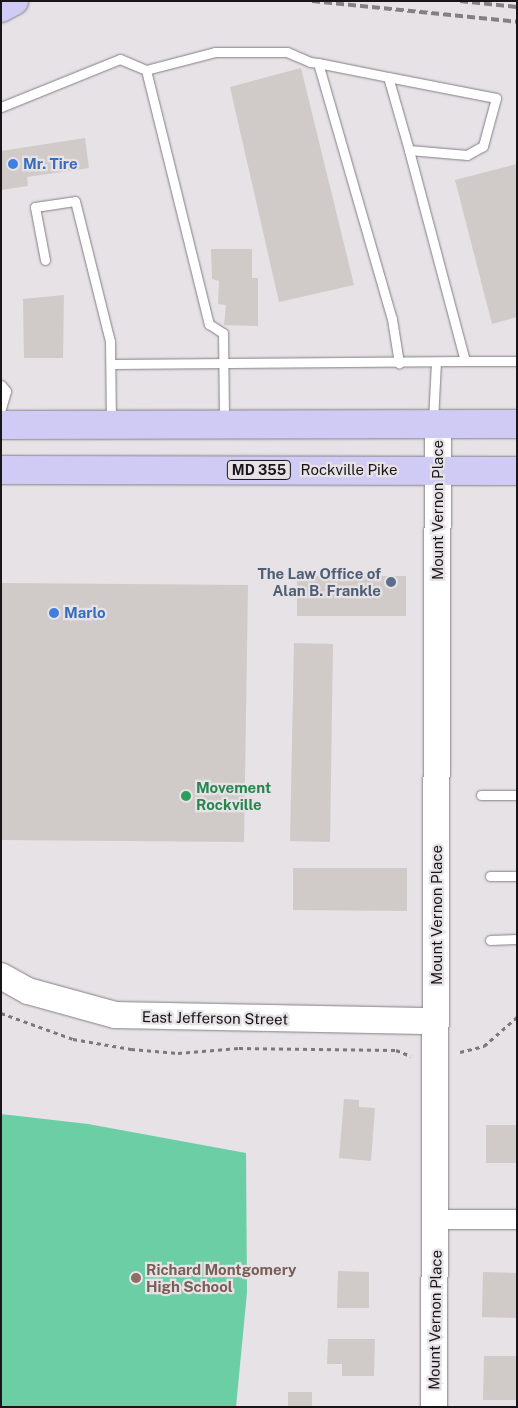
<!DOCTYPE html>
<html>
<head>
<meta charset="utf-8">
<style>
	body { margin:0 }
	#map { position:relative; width:518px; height:1408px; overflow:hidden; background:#e6e2e6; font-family:"Public Sans",sans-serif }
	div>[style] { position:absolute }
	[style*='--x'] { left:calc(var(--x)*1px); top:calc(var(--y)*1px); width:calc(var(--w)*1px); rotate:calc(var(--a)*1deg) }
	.green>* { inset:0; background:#6bcea5 }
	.building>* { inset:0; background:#d0cbc8 }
	.path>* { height:3px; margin-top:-1.5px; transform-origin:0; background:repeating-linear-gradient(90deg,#7c797c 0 4px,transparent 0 8px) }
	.roads { filter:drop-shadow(0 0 1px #837f83) drop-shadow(0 0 1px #837f83) }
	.lane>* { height:9px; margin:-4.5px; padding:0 4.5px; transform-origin:4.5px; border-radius:4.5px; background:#fff }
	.street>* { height:19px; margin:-9.5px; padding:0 9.5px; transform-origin:9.5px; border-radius:9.5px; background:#fff }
	.secondary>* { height:26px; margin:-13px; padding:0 13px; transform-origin:13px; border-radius:13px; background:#fff }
	.primary>* { height:28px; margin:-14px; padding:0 14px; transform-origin:14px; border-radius:14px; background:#d0cbf4 }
	.rail>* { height:4px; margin-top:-2px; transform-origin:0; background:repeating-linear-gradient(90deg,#838083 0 8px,transparent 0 12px) }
	.dots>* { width:14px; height:14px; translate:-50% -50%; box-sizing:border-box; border:2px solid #e6e2e6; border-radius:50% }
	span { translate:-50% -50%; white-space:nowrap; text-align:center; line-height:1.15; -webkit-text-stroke:4.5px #e6e2e6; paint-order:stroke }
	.shield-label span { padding:1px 4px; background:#e6e2e6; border:1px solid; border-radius:4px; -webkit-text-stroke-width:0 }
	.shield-label { font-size:14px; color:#171517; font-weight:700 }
	.shop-label { font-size:15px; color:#366cbe; font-weight:700 }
	.left { translate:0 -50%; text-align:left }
	.street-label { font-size:15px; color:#171517 }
	.service-label { font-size:15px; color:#4e5e75; font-weight:700 }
	.right { translate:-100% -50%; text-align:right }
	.leisure-label { font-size:15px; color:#27864d; font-weight:700 }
	.education-label { font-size:15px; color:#785e54; font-weight:700 }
	.frame { position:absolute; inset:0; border:2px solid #171517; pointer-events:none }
</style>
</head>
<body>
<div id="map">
	<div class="green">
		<i style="clip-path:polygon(1px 1114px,88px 1124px,246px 1153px,247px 1292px,236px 1407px,1px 1407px)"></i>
	</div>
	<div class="building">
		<i style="clip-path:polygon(301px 68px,354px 285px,279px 302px,230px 87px)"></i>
		<i style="clip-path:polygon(85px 138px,89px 168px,27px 177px,28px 186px,1px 190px,1px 151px)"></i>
		<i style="clip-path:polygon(517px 164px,517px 317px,492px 324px,455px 180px)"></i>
		<i style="clip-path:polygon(211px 249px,252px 249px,252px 278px,258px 278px,258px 326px,224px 325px,226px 305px,218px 304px,219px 281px,212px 279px)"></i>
		<i style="clip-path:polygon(64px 295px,63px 358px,24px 358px,23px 299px)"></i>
		<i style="clip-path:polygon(297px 576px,406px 576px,406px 616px,297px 616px)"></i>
		<i style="clip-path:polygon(1px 583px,248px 585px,244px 842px,1px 840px)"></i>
		<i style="clip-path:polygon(294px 643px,333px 644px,330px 842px,290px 841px)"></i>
		<i style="clip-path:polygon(293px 868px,407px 868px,407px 911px,293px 910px)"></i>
		<i style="clip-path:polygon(344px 1099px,359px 1100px,359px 1107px,375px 1108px,371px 1161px,339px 1158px)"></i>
		<i style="clip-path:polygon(486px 1125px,517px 1125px,516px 1163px,486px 1163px)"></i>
		<i style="clip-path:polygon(338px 1271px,369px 1272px,369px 1308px,337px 1308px)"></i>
		<i style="clip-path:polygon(483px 1272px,517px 1273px,516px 1318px,482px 1317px)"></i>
		<i style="clip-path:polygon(328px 1339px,375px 1339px,374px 1376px,342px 1376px,342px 1364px,327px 1364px)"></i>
		<i style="clip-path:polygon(484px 1356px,516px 1356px,516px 1400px,483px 1400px)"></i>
		<i style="clip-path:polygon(288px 1392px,312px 1392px,312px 1407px,288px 1407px)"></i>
	</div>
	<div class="path">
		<i style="--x:1;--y:1013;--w:77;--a:19.9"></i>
		<i style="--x:73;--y:1039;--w:59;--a:9.8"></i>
		<i style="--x:131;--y:1049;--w:47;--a:4.9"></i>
		<i style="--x:178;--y:1053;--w:61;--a:-4.7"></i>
		<i style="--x:239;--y:1048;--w:157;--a:0.7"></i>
		<i style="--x:396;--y:1050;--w:16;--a:22"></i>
		<i style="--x:460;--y:1052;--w:25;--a:-14"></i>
		<i style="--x:484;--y:1046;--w:44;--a:-41.3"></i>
	</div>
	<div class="roads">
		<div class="lane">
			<i style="--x:318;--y:63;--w:266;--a:73.9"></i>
			<i style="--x:392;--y:319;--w:45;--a:81"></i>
			<i style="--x:146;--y:70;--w:262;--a:76.1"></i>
			<i style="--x:209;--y:324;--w:17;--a:33"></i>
			<i style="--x:223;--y:333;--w:88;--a:89.3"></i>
			<i style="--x:1;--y:107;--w:128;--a:-22"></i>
			<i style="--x:120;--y:59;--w:28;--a:23"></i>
			<i style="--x:146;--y:70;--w:71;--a:-14.6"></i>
			<i style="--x:215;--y:52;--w:72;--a:0"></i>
			<i style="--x:287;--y:52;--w:25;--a:23"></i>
			<i style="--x:310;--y:62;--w:8;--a:7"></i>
			<i style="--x:318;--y:63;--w:71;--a:11.3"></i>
			<i style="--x:388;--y:77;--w:110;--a:11"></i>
			<i style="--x:496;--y:98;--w:50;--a:105.2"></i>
			<i style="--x:483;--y:146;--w:18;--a:151"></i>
			<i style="--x:467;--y:155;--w:58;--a:-175.1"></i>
			<i style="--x:409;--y:150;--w:76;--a:-106"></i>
			<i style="--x:45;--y:260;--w:54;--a:-100.7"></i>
			<i style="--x:35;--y:207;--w:40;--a:-8.5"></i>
			<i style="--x:75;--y:201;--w:144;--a:76"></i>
			<i style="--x:110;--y:341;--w:80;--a:89.3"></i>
			<i style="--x:465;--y:361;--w:52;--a:0"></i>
			<i style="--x:112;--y:364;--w:353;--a:-0.5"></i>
			<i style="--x:465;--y:361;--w:218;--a:-104.9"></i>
			<i style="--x:1;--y:385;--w:8;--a:50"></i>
			<i style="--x:6;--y:391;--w:19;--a:106"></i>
			<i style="--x:433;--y:421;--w:59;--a:-87.1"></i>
			<i style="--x:481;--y:795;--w:36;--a:0"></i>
			<i style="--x:490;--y:876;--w:27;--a:0"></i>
			<i style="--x:490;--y:940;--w:27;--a:-2"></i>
		</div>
		<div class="street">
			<i style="--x:436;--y:1219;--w:81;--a:0"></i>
		</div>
		<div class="secondary">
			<i style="--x:1;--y:976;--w:31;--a:29"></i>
			<i style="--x:28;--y:991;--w:90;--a:15.4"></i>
			<i style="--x:115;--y:1015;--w:321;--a:1.1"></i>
			<i style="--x:434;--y:1407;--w:983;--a:-89.77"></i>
		</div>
		<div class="primary">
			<i style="--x:1;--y:8;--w:15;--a:-28"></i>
			<i style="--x:1;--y:425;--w:516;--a:-0.11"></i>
			<i style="--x:1;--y:470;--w:516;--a:0.11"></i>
		</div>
	</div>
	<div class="rail">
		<i style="--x:312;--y:1;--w:206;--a:5.8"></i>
		<i style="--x:460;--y:1;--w:57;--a:6"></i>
	</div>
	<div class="dots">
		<i style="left:13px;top:164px;background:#3f7fe0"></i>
		<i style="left:391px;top:582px;background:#5c6f8a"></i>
		<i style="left:54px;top:613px;background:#3f7fe0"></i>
		<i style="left:186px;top:796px;background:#2e9e5b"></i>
		<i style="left:136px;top:1278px;background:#8d6e63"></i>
	</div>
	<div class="shield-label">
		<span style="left:259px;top:470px">MD 355</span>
	</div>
	<div class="shop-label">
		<span class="left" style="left:23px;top:164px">Mr. Tire</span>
		<span class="left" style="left:64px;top:613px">Marlo</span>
	</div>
	<div class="street-label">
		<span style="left:349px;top:470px">Rockville Pike</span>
		<span style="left:438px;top:510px;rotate:-90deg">Mount Vernon Place</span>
		<span style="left:437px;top:915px;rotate:-90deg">Mount Vernon Place</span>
		<span style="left:215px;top:1018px;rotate:1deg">East Jefferson Street</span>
		<span style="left:435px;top:1320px;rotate:-89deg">Mount Vernon Place</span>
	</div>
	<div class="service-label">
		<span class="right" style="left:381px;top:582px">The Law Office of<br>Alan B. Frankle</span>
	</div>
	<div class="leisure-label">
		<span class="left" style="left:196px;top:796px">Movement<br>Rockville</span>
	</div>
	<div class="education-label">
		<span class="left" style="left:146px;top:1278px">Richard Montgomery<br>High School</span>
	</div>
	<div class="frame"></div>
</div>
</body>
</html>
